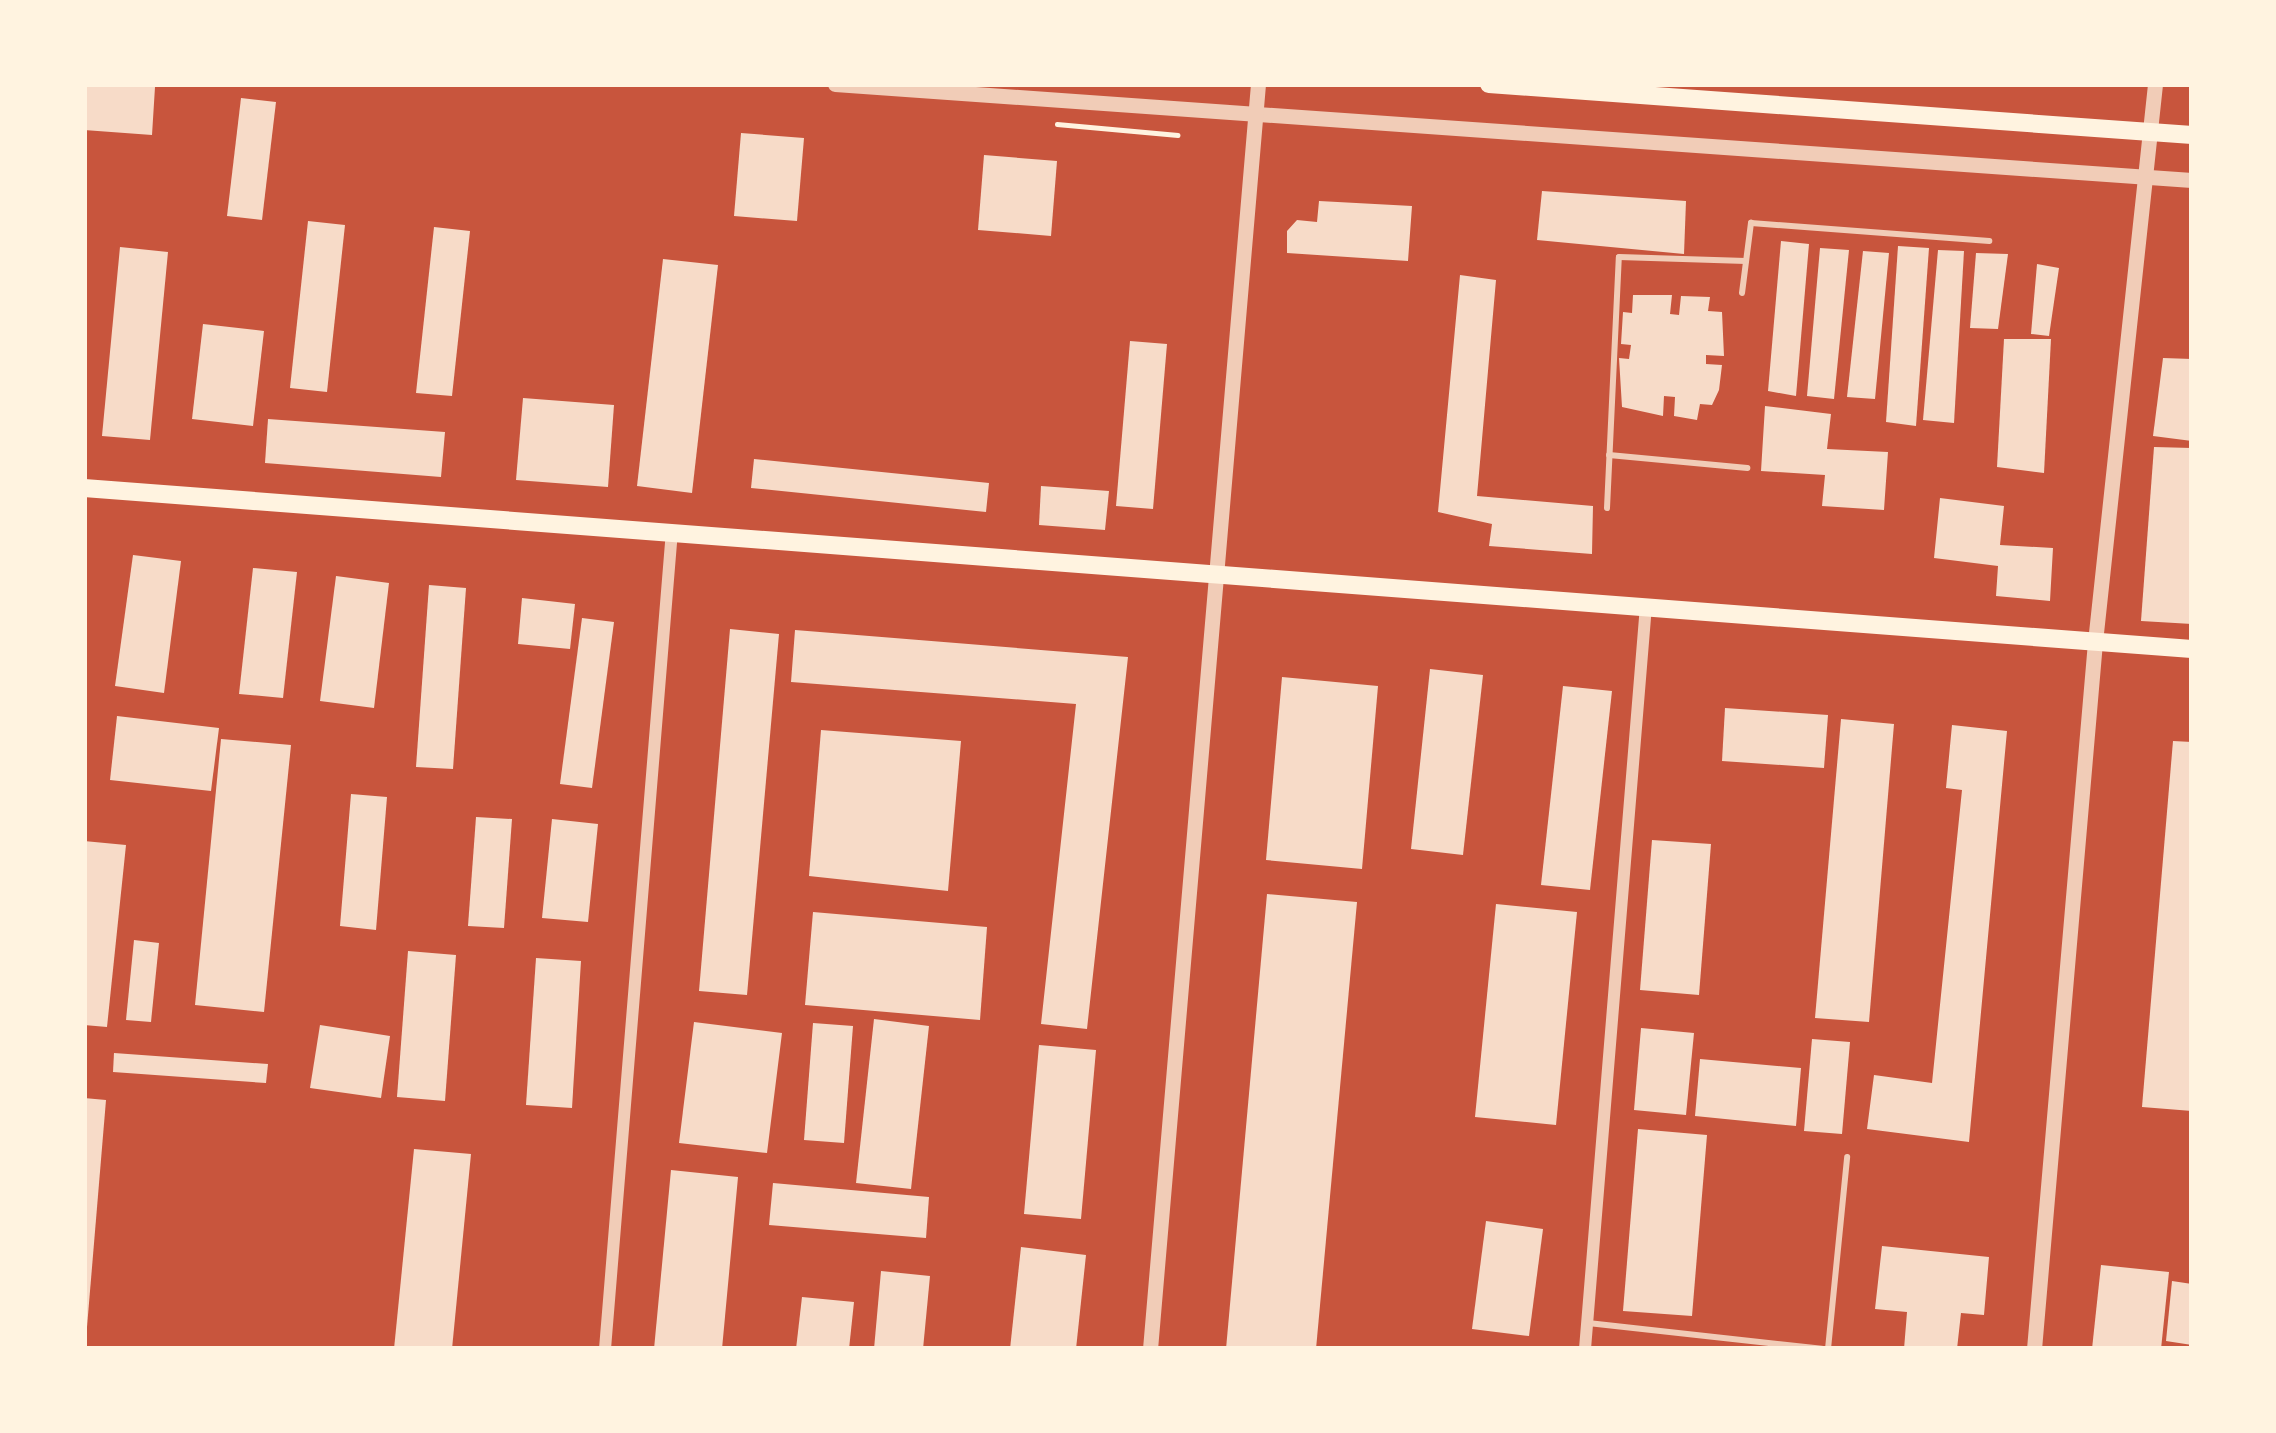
<!DOCTYPE html>
<html>
<head>
<meta charset="utf-8">
<style>
	body { margin:0 }
	#map { position:relative; width:2276px; height:1433px; overflow:hidden; background:#c8553d; font-family:"Asap Condensed",sans-serif }
	div>[style] { position:absolute }
	[style*='--x'] { left:calc(var(--x)*1px); top:calc(var(--y)*1px); width:calc(var(--w)*1px); rotate:calc(var(--a)*1deg) }
	.building>* { inset:0; background:#f7dbc8 }
	.path>* { height:4.5px; margin:-2.25px; padding:0 2.25px; transform-origin:2.25px; border-radius:2.25px; background:#fff3e0 }
	.service>* { height:6px; margin:-3px; padding:0 3px; transform-origin:3px; border-radius:3px; background:#f1ccb7 }
	.minor>* { height:12px; margin:-6px; padding:0 6px; transform-origin:6px; border-radius:6px; background:#f1ccb7 }
	.tertiary>* { height:15px; margin:-7.5px; padding:0 7.5px; transform-origin:7.5px; border-radius:7.5px; background:#f1ccb7 }
	.secondary>* { height:18px; margin:-9px; padding:0 9px; transform-origin:9px; border-radius:9px; background:#fff3e0 }
	span { translate:-50% -50%; white-space:nowrap; text-align:center; line-height:1.15; -webkit-text-stroke:9px #fff3e0; paint-order:stroke }
	.frame { position:absolute; inset:0; border:87px solid #fff3e0; pointer-events:none }
</style>
</head>
<body>
<div id="map">
	<div class="building">
		<i style="clip-path:polygon(84px 84px,155px 87px,152px 135px,84px 130px)"></i>
		<i style="clip-path:polygon(241px 98px,276px 102px,262px 220px,227px 216px)"></i>
		<i style="clip-path:polygon(741px 133px,804px 138px,797px 221px,734px 216px)"></i>
		<i style="clip-path:polygon(984px 155px,1057px 161px,1051px 236px,978px 230px)"></i>
		<i style="clip-path:polygon(1542px 191px,1686px 201px,1684px 254px,1537px 240px)"></i>
		<i style="clip-path:polygon(1319px 201px,1412px 206px,1408px 261px,1287px 253px,1287px 231px,1297px 220px,1317px 222px)"></i>
		<i style="clip-path:polygon(308px 221px,345px 225px,327px 392px,290px 388px)"></i>
		<i style="clip-path:polygon(434px 227px,470px 231px,452px 396px,416px 393px)"></i>
		<i style="clip-path:polygon(1781px 241px,1809px 244px,1796px 396px,1768px 391px)"></i>
		<i style="clip-path:polygon(1898px 246px,1929px 248px,1916px 426px,1886px 422px)"></i>
		<i style="clip-path:polygon(120px 247px,168px 252px,150px 440px,102px 436px)"></i>
		<i style="clip-path:polygon(1820px 248px,1849px 250px,1834px 399px,1807px 396px)"></i>
		<i style="clip-path:polygon(1938px 250px,1964px 251px,1954px 423px,1923px 420px)"></i>
		<i style="clip-path:polygon(1863px 251px,1889px 253px,1875px 399px,1847px 397px)"></i>
		<i style="clip-path:polygon(1976px 253px,2008px 254px,1998px 329px,1970px 328px)"></i>
		<i style="clip-path:polygon(663px 259px,718px 265px,692px 493px,637px 486px)"></i>
		<i style="clip-path:polygon(2037px 264px,2059px 268px,2049px 336px,2031px 334px)"></i>
		<i style="clip-path:polygon(1460px 275px,1496px 280px,1477px 496px,1593px 506px,1592px 554px,1489px 546px,1492px 524px,1438px 512px)"></i>
		<i style="clip-path:polygon(1633px 295px,1672px 295px,1670px 314px,1679px 315px,1681px 296px,1710px 297px,1708px 311px,1722px 312px,1724px 356px,1706px 355px,1706px 364px,1722px 365px,1719px 390px,1712px 405px,1700px 404px,1697px 420px,1674px 416px,1675px 397px,1664px 396px,1663px 416px,1622px 407px,1619px 358px,1629px 359px,1631px 345px,1621px 344px,1623px 312px,1632px 313px)"></i>
		<i style="clip-path:polygon(203px 324px,264px 331px,253px 426px,192px 419px)"></i>
		<i style="clip-path:polygon(2004px 339px,2051px 339px,2044px 473px,1997px 467px)"></i>
		<i style="clip-path:polygon(1130px 341px,1167px 344px,1153px 509px,1116px 506px)"></i>
		<i style="clip-path:polygon(2163px 358px,2192px 359px,2192px 441px,2153px 436px)"></i>
		<i style="clip-path:polygon(523px 398px,614px 405px,608px 487px,516px 480px)"></i>
		<i style="clip-path:polygon(1765px 406px,1831px 414px,1827px 449px,1888px 452px,1884px 510px,1822px 506px,1825px 475px,1761px 471px)"></i>
		<i style="clip-path:polygon(268px 419px,445px 432px,441px 477px,265px 463px)"></i>
		<i style="clip-path:polygon(2154px 447px,2192px 448px,2192px 624px,2141px 621px)"></i>
		<i style="clip-path:polygon(754px 459px,989px 483px,986px 512px,751px 488px)"></i>
		<i style="clip-path:polygon(1041px 486px,1109px 491px,1105px 530px,1039px 525px)"></i>
		<i style="clip-path:polygon(1940px 498px,2004px 506px,2000px 545px,2053px 548px,2050px 601px,1996px 596px,1998px 566px,1934px 558px)"></i>
		<i style="clip-path:polygon(133px 555px,181px 561px,164px 693px,115px 686px)"></i>
		<i style="clip-path:polygon(253px 568px,297px 572px,283px 698px,239px 694px)"></i>
		<i style="clip-path:polygon(336px 576px,389px 583px,374px 708px,320px 701px)"></i>
		<i style="clip-path:polygon(429px 585px,466px 588px,453px 769px,416px 767px)"></i>
		<i style="clip-path:polygon(522px 598px,575px 604px,570px 649px,518px 644px)"></i>
		<i style="clip-path:polygon(582px 618px,614px 622px,592px 788px,560px 784px)"></i>
		<i style="clip-path:polygon(730px 629px,779px 634px,747px 995px,699px 991px)"></i>
		<i style="clip-path:polygon(795px 630px,1128px 657px,1087px 1029px,1041px 1024px,1076px 704px,791px 682px)"></i>
		<i style="clip-path:polygon(1430px 669px,1483px 675px,1463px 855px,1411px 849px)"></i>
		<i style="clip-path:polygon(1282px 677px,1378px 686px,1362px 869px,1266px 860px)"></i>
		<i style="clip-path:polygon(1563px 686px,1612px 691px,1590px 890px,1541px 885px)"></i>
		<i style="clip-path:polygon(1725px 708px,1828px 715px,1824px 768px,1722px 761px)"></i>
		<i style="clip-path:polygon(117px 716px,219px 728px,211px 791px,110px 780px)"></i>
		<i style="clip-path:polygon(1841px 719px,1894px 724px,1869px 1022px,1815px 1018px)"></i>
		<i style="clip-path:polygon(1952px 725px,2007px 731px,1969px 1142px,1867px 1129px,1874px 1075px,1932px 1083px,1962px 790px,1946px 788px)"></i>
		<i style="clip-path:polygon(821px 730px,961px 741px,948px 891px,809px 876px)"></i>
		<i style="clip-path:polygon(221px 739px,291px 745px,264px 1012px,195px 1005px)"></i>
		<i style="clip-path:polygon(2173px 741px,2192px 742px,2192px 1111px,2142px 1107px)"></i>
		<i style="clip-path:polygon(351px 794px,387px 797px,376px 930px,340px 926px)"></i>
		<i style="clip-path:polygon(476px 817px,512px 819px,504px 928px,468px 926px)"></i>
		<i style="clip-path:polygon(552px 819px,598px 824px,588px 922px,542px 918px)"></i>
		<i style="clip-path:polygon(1652px 840px,1711px 844px,1699px 995px,1640px 990px)"></i>
		<i style="clip-path:polygon(84px 841px,126px 845px,107px 1027px,84px 1025px)"></i>
		<i style="clip-path:polygon(1267px 894px,1357px 902px,1316px 1349px,1226px 1349px)"></i>
		<i style="clip-path:polygon(1496px 904px,1577px 912px,1556px 1125px,1475px 1117px)"></i>
		<i style="clip-path:polygon(813px 912px,987px 927px,980px 1020px,805px 1005px)"></i>
		<i style="clip-path:polygon(134px 940px,159px 943px,151px 1022px,126px 1020px)"></i>
		<i style="clip-path:polygon(408px 951px,456px 955px,445px 1101px,397px 1097px)"></i>
		<i style="clip-path:polygon(536px 958px,581px 961px,572px 1108px,526px 1105px)"></i>
		<i style="clip-path:polygon(874px 1019px,929px 1026px,911px 1189px,856px 1183px)"></i>
		<i style="clip-path:polygon(694px 1022px,782px 1033px,767px 1153px,679px 1143px)"></i>
		<i style="clip-path:polygon(813px 1023px,853px 1026px,844px 1143px,804px 1140px)"></i>
		<i style="clip-path:polygon(320px 1025px,390px 1036px,381px 1098px,310px 1088px)"></i>
		<i style="clip-path:polygon(1641px 1028px,1694px 1033px,1686px 1115px,1634px 1110px)"></i>
		<i style="clip-path:polygon(1812px 1039px,1850px 1042px,1842px 1134px,1804px 1131px)"></i>
		<i style="clip-path:polygon(1039px 1045px,1096px 1050px,1081px 1219px,1024px 1214px)"></i>
		<i style="clip-path:polygon(114px 1053px,268px 1064px,266px 1083px,113px 1072px)"></i>
		<i style="clip-path:polygon(1700px 1059px,1801px 1068px,1796px 1126px,1695px 1116px)"></i>
		<i style="clip-path:polygon(84px 1098px,106px 1100px,87px 1327px,84px 1327px)"></i>
		<i style="clip-path:polygon(1638px 1129px,1707px 1135px,1692px 1316px,1623px 1311px)"></i>
		<i style="clip-path:polygon(414px 1149px,471px 1154px,452px 1349px,394px 1349px)"></i>
		<i style="clip-path:polygon(671px 1170px,738px 1177px,722px 1349px,654px 1349px)"></i>
		<i style="clip-path:polygon(773px 1183px,929px 1197px,926px 1238px,769px 1225px)"></i>
		<i style="clip-path:polygon(1486px 1221px,1543px 1229px,1529px 1336px,1472px 1329px)"></i>
		<i style="clip-path:polygon(1882px 1246px,1989px 1257px,1984px 1315px,1961px 1313px,1957px 1349px,1904px 1349px,1907px 1312px,1875px 1309px)"></i>
		<i style="clip-path:polygon(1021px 1247px,1086px 1255px,1076px 1349px,1010px 1349px)"></i>
		<i style="clip-path:polygon(2101px 1265px,2169px 1272px,2161px 1349px,2092px 1349px)"></i>
		<i style="clip-path:polygon(881px 1271px,930px 1276px,923px 1349px,874px 1349px)"></i>
		<i style="clip-path:polygon(2172px 1281px,2192px 1284px,2192px 1345px,2166px 1341px)"></i>
		<i style="clip-path:polygon(802px 1297px,854px 1302px,849px 1349px,796px 1349px)"></i>
	</div>
	<div class="path">
		<i style="--x:1057;--y:124;--w:121;--a:5.2"></i>
	</div>
	<div class="service">
		<i style="--x:1742;--y:293;--w:71;--a:-82.7"></i>
		<i style="--x:1751;--y:223;--w:239;--a:4.3"></i>
		<i style="--x:1609;--y:455;--w:139;--a:5.4"></i>
		<i style="--x:1607;--y:508;--w:251;--a:-87.3"></i>
		<i style="--x:1619;--y:257;--w:127;--a:1.8"></i>
		<i style="--x:1588;--y:1323;--w:235;--a:6.3"></i>
		<i style="--x:1828;--y:1349;--w:193;--a:-84.3"></i>
	</div>
	<div class="minor">
		<i style="--x:605;--y:1349;--w:821;--a:-85.32"></i>
		<i style="--x:1585;--y:1349;--w:746;--a:-85.31"></i>
	</div>
	<div class="tertiary">
		<i style="--x:835;--y:84;--w:1360;--a:4.05"></i>
		<i style="--x:1150;--y:1349;--w:1270;--a:-85.12"></i>
		<i style="--x:2034;--y:1349;--w:710;--a:-85.07"></i>
		<i style="--x:2095;--y:642;--w:561;--a:-83.86"></i>
	</div>
	<div class="secondary">
		<i style="--x:1489;--y:84;--w:705;--a:4.15"></i>
		<i style="--x:84;--y:488;--w:2114;--a:4.37"></i>
	</div>
	<div class="frame"></div>
</div>
</body>
</html>
